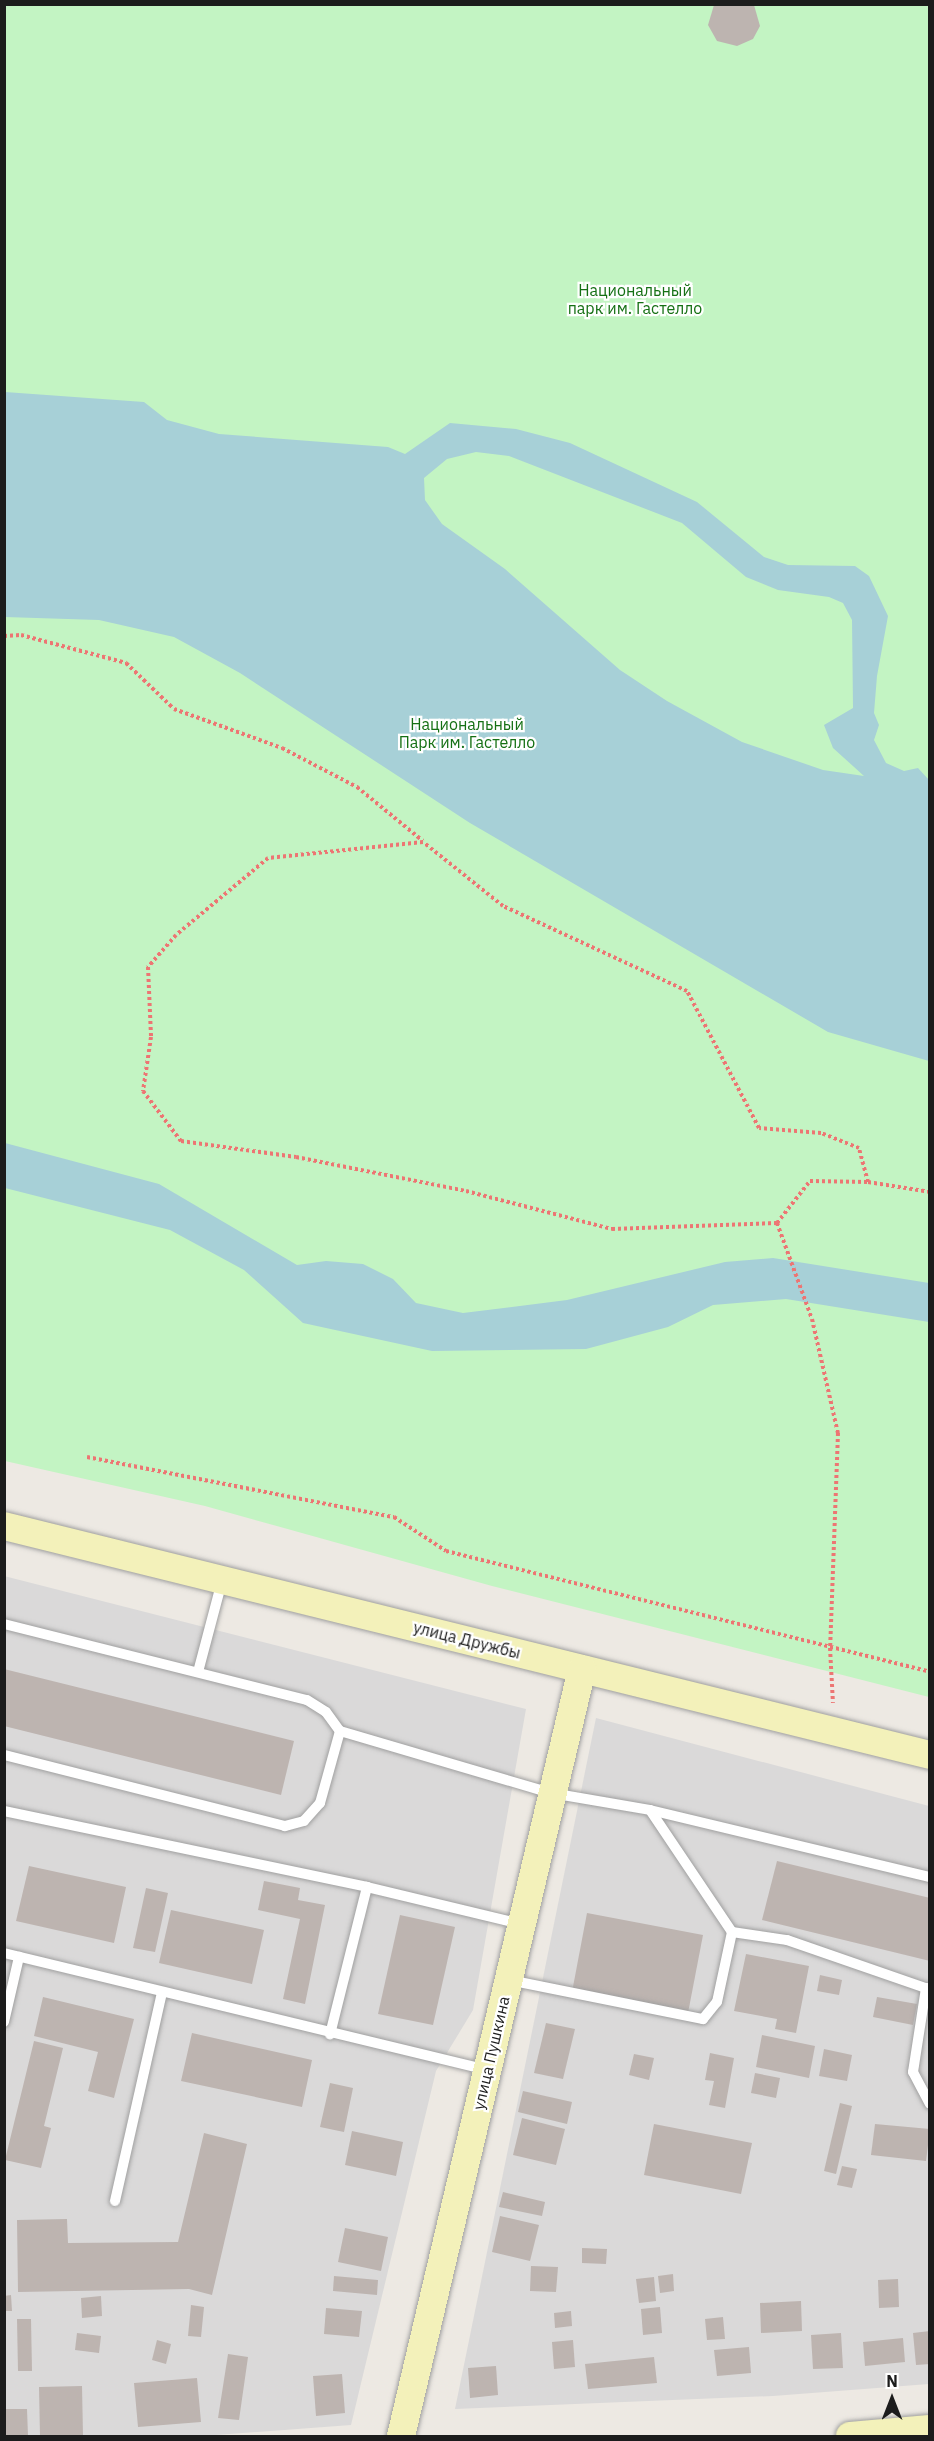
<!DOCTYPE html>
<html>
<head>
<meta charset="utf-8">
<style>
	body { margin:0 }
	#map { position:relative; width:934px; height:2441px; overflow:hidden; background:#ede9e3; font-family:"IBM Plex Sans",sans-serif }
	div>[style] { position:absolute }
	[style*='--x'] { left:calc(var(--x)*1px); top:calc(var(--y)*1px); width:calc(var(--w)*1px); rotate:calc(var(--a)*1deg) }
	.residential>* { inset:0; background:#dad9d9 }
	.park>* { inset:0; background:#c3f4c3 }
	.water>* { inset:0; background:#a7d0d7 }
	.building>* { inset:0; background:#bdb4b0 }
	.path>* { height:4px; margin-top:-2px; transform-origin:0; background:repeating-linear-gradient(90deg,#ed7573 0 3px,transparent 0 6px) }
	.roads { filter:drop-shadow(0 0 2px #a0a0a0) drop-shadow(0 0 2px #a0a0a0) }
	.lane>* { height:10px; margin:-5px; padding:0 5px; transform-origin:5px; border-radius:5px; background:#fff }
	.secondary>* { height:28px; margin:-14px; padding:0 14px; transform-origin:14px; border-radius:14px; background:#f3f1ba }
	span { translate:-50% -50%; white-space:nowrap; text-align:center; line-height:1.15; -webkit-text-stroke:4.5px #fff; paint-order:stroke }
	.park-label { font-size:16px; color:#157014 }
	.street-label { font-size:16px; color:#1c1c1c }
	.frame { position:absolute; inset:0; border:6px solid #1c1c1c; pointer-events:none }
	.north { position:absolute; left:862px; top:2369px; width:60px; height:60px; -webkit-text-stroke:4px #fff; paint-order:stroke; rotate:0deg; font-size:16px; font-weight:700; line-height:24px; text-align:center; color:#1c1c1c }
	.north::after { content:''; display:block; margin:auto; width:21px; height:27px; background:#1c1c1c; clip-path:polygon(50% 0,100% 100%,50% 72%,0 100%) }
</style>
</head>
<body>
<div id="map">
	<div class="residential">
		<i style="clip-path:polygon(4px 1576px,526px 1709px,473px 2010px,436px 2071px,351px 2425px,203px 2436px,5px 2436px)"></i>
		<i style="clip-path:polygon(596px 1718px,929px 1806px,929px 2384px,773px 2396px,455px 2409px)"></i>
	</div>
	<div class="park">
		<i style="clip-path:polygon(5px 5px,929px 5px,929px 1697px,492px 1586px,205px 1506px,5px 1461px)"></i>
	</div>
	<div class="water">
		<i style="clip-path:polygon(evenodd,5px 392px,144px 402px,167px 420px,219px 434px,388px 447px,405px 454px,450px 423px,516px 429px,570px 443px,697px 502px,764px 557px,788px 565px,855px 566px,869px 576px,888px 616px,877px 676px,874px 713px,879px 725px,874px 740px,886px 763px,904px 771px,918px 768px,929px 780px,929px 1061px,828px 1032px,470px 823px,240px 673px,174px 637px,99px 620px,5px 617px,5px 392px,476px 452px,509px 456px,682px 523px,746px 577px,778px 590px,829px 597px,843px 603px,852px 620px,853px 708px,824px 725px,833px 748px,864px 776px,823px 770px,742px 742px,667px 701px,620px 670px,505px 569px,442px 524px,425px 500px,424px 478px,447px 459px,476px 452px)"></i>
		<i style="clip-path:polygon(5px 1143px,159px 1184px,297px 1265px,326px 1261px,363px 1264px,393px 1279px,416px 1303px,463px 1313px,567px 1300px,725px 1262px,773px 1258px,929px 1283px,929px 1322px,786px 1299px,713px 1305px,668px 1327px,586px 1349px,432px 1351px,303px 1323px,244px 1270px,170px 1230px,5px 1188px)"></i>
	</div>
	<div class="building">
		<i style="clip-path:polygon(714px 5px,754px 5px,760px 26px,753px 39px,737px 46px,717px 41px,708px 25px)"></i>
		<i style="clip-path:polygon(4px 1669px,294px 1741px,281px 1795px,4px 1726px)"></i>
		<i style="clip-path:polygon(777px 1861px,930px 1898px,930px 1961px,762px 1920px)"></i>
		<i style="clip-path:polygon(29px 1866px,126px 1887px,114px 1943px,16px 1921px)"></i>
		<i style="clip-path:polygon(264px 1881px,300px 1888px,298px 1900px,325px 1905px,305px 2004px,283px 1999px,300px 1919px,258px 1910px)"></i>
		<i style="clip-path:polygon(146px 1888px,168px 1893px,155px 1952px,133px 1948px)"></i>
		<i style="clip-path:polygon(171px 1910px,264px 1930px,252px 1984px,159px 1963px)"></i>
		<i style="clip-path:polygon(587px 1913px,703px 1935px,688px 2013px,572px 1992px)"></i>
		<i style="clip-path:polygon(400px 1915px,455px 1927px,433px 2025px,378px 2014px)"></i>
		<i style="clip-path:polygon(746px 1954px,809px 1966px,796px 2033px,775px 2029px,777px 2019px,734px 2011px)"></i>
		<i style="clip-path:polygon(820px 1975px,842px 1980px,839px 1995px,817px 1991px)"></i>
		<i style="clip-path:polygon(43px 1997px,134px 2019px,114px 2098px,88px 2091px,98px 2052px,34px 2036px)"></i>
		<i style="clip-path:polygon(877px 1997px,917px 2004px,913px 2025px,873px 2017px)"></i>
		<i style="clip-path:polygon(546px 2023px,575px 2029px,563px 2079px,534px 2073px)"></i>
		<i style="clip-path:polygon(192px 2033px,312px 2060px,302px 2107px,181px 2081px)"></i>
		<i style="clip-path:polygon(762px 2035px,815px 2046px,809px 2078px,756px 2067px)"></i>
		<i style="clip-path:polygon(34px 2041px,63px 2048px,44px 2126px,51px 2128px,41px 2168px,5px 2160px)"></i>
		<i style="clip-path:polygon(824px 2049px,852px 2055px,847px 2081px,819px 2076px)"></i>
		<i style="clip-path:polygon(710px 2053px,734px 2058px,725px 2108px,709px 2105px,714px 2081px,705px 2080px)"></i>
		<i style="clip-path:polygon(634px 2054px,654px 2058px,649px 2080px,629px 2075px)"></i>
		<i style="clip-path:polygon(755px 2073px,780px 2078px,776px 2098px,751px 2093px)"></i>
		<i style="clip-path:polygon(330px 2083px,353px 2088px,344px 2132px,320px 2127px)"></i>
		<i style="clip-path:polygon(523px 2091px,572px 2102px,567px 2124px,518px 2112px)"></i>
		<i style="clip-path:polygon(840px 2103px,852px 2106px,836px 2174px,824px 2171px)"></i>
		<i style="clip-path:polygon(522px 2118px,565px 2129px,556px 2165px,513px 2155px)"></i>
		<i style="clip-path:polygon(654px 2124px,752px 2143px,741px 2194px,644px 2175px)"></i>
		<i style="clip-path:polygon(875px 2124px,930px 2129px,926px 2161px,871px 2155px)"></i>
		<i style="clip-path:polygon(352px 2131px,403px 2142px,396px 2176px,345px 2165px)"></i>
		<i style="clip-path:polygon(204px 2133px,247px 2144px,212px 2295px,189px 2289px,18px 2292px,17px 2220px,67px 2219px,68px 2243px,178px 2242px)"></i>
		<i style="clip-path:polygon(842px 2166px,857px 2169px,852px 2188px,837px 2185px)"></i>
		<i style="clip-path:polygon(503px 2192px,545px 2202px,542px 2216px,499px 2207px)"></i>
		<i style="clip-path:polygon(500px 2216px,539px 2225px,530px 2261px,492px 2252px)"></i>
		<i style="clip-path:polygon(345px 2228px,388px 2237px,381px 2271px,338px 2262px)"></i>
		<i style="clip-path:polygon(582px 2248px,607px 2249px,606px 2264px,582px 2263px)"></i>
		<i style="clip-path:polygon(531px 2266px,558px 2267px,556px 2292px,530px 2291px)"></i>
		<i style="clip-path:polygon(673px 2274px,674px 2291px,660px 2293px,658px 2276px)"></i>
		<i style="clip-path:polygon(334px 2276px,378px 2280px,377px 2295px,333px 2291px)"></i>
		<i style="clip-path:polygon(654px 2277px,656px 2301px,639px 2303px,636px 2279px)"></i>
		<i style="clip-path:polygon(898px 2279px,899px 2307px,879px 2308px,878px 2280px)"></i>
		<i style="clip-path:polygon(11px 2295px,12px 2311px,4px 2311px,4px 2296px)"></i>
		<i style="clip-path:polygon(101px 2296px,102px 2316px,82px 2318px,81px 2298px)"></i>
		<i style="clip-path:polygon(801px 2301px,802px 2331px,761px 2333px,760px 2303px)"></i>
		<i style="clip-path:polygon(191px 2305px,204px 2307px,201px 2337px,188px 2336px)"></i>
		<i style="clip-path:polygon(660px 2307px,662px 2333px,643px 2335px,641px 2309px)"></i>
		<i style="clip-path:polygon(326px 2308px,362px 2311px,359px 2337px,324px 2334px)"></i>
		<i style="clip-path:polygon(571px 2311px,572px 2326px,555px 2328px,554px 2313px)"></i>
		<i style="clip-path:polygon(723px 2317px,725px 2339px,707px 2340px,705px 2319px)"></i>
		<i style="clip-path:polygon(17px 2319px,31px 2319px,32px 2371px,18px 2371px)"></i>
		<i style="clip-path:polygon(930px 2331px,930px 2364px,916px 2365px,913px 2333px)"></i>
		<i style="clip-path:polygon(77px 2333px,101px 2336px,99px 2353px,75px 2350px)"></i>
		<i style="clip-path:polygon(841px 2333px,843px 2368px,813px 2369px,811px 2335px)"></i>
		<i style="clip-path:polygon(903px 2338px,905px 2362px,865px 2366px,863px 2342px)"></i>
		<i style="clip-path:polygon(157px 2340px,171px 2344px,166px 2364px,152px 2360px)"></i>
		<i style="clip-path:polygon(573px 2340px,575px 2367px,554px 2369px,552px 2342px)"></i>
		<i style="clip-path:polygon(749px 2347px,751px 2373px,717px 2376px,714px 2350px)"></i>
		<i style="clip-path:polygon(228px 2354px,248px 2357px,239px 2420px,218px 2418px)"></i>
		<i style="clip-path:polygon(654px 2357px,657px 2383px,588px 2389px,585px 2364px)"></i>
		<i style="clip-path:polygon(496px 2366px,498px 2395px,470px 2398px,468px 2368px)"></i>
		<i style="clip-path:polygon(342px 2374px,345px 2413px,316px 2416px,313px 2376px)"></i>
		<i style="clip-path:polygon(197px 2378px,201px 2422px,138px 2427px,134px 2383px)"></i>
		<i style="clip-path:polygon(82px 2386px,83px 2436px,40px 2436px,39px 2387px)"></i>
		<i style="clip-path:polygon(5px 2409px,27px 2409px,28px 2436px,6px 2436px)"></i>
	</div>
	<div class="path">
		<i style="--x:4;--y:636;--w:17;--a:-3"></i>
		<i style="--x:21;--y:635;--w:109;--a:14.9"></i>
		<i style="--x:126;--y:663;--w:66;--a:43.8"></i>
		<i style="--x:174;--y:709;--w:115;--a:19.9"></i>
		<i style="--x:282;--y:748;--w:85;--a:27.5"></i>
		<i style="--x:357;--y:787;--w:85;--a:39.3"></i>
		<i style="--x:868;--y:1182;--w:63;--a:9.2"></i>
		<i style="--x:777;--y:1223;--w:53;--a:-51.8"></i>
		<i style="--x:810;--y:1181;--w:58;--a:1"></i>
		<i style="--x:868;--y:1182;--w:35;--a:-105"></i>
		<i style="--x:859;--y:1148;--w:41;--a:-158.5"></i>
		<i style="--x:821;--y:1133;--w:62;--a:-175.4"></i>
		<i style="--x:759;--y:1128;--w:155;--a:-117.7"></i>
		<i style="--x:687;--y:991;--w:203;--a:-155.2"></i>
		<i style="--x:503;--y:906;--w:102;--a:-141.3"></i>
		<i style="--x:423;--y:842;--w:156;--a:174.1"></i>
		<i style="--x:268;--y:858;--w:120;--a:140.1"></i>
		<i style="--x:176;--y:935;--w:43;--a:131.2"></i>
		<i style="--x:148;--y:967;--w:70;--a:87.5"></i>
		<i style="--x:151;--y:1037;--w:55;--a:98.4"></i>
		<i style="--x:143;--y:1091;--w:63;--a:52.8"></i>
		<i style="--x:181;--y:1141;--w:116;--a:7.9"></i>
		<i style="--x:296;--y:1157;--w:173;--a:11.3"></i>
		<i style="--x:466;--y:1191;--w:151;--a:14.6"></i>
		<i style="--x:612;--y:1229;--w:165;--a:-2.1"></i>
		<i style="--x:777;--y:1223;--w:102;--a:70"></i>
		<i style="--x:812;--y:1319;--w:117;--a:77.2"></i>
		<i style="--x:838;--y:1433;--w:215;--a:92.1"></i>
		<i style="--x:830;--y:1648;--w:55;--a:86.9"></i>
		<i style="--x:87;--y:1457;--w:313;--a:11.1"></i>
		<i style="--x:394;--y:1517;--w:62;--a:33.2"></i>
		<i style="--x:446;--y:1551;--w:499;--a:14"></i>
	</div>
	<div class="roads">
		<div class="lane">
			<i style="--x:4;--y:1624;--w:312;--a:14.1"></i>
			<i style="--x:307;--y:1700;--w:22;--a:32"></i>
			<i style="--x:326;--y:1712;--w:24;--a:54"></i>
			<i style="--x:340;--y:1731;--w:75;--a:105.5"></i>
			<i style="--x:320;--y:1803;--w:24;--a:132"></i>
			<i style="--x:304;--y:1821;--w:20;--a:165"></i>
			<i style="--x:285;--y:1826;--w:290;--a:-165.8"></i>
			<i style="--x:198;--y:1672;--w:94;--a:-75.2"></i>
			<i style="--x:340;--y:1731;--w:220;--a:16.4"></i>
			<i style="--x:551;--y:1793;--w:100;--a:9.7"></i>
			<i style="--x:650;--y:1810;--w:288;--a:13.5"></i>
			<i style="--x:650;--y:1810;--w:147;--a:56.1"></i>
			<i style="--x:4;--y:1811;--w:371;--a:11.8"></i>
			<i style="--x:367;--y:1887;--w:152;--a:104.1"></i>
			<i style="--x:367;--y:1887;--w:158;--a:13.5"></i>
			<i style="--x:4;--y:1953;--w:497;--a:13.6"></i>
			<i style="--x:509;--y:1980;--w:198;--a:11.4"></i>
			<i style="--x:703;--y:2019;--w:22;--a:-51"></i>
			<i style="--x:717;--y:2002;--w:72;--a:-77.9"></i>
			<i style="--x:732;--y:1932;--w:56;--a:8.3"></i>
			<i style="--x:787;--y:1940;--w:147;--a:19.1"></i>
			<i style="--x:930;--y:1989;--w:4;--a:-166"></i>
			<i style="--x:926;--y:1988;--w:85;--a:98.8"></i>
			<i style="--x:913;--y:2072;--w:36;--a:62"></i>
			<i style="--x:4;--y:2022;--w:67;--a:-77"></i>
			<i style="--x:115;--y:2201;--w:214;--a:-77.3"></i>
		</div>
		<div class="secondary">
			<i style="--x:4;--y:1526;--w:954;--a:13.89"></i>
			<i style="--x:401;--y:2436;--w:788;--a:-76.72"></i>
			<i style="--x:850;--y:2436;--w:80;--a:-5"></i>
		</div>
	</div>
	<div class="park-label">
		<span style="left:635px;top:299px">Национальный<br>парк им. Гастелло</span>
		<span style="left:467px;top:733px">Национальный<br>Парк им. Гастелло</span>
	</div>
	<div class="street-label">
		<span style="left:467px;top:1640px;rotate:14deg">улица Дружбы</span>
		<span style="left:491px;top:2053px;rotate:-77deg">улица Пушкина</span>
	</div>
	<div class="frame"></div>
	<div class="north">N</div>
</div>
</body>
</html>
